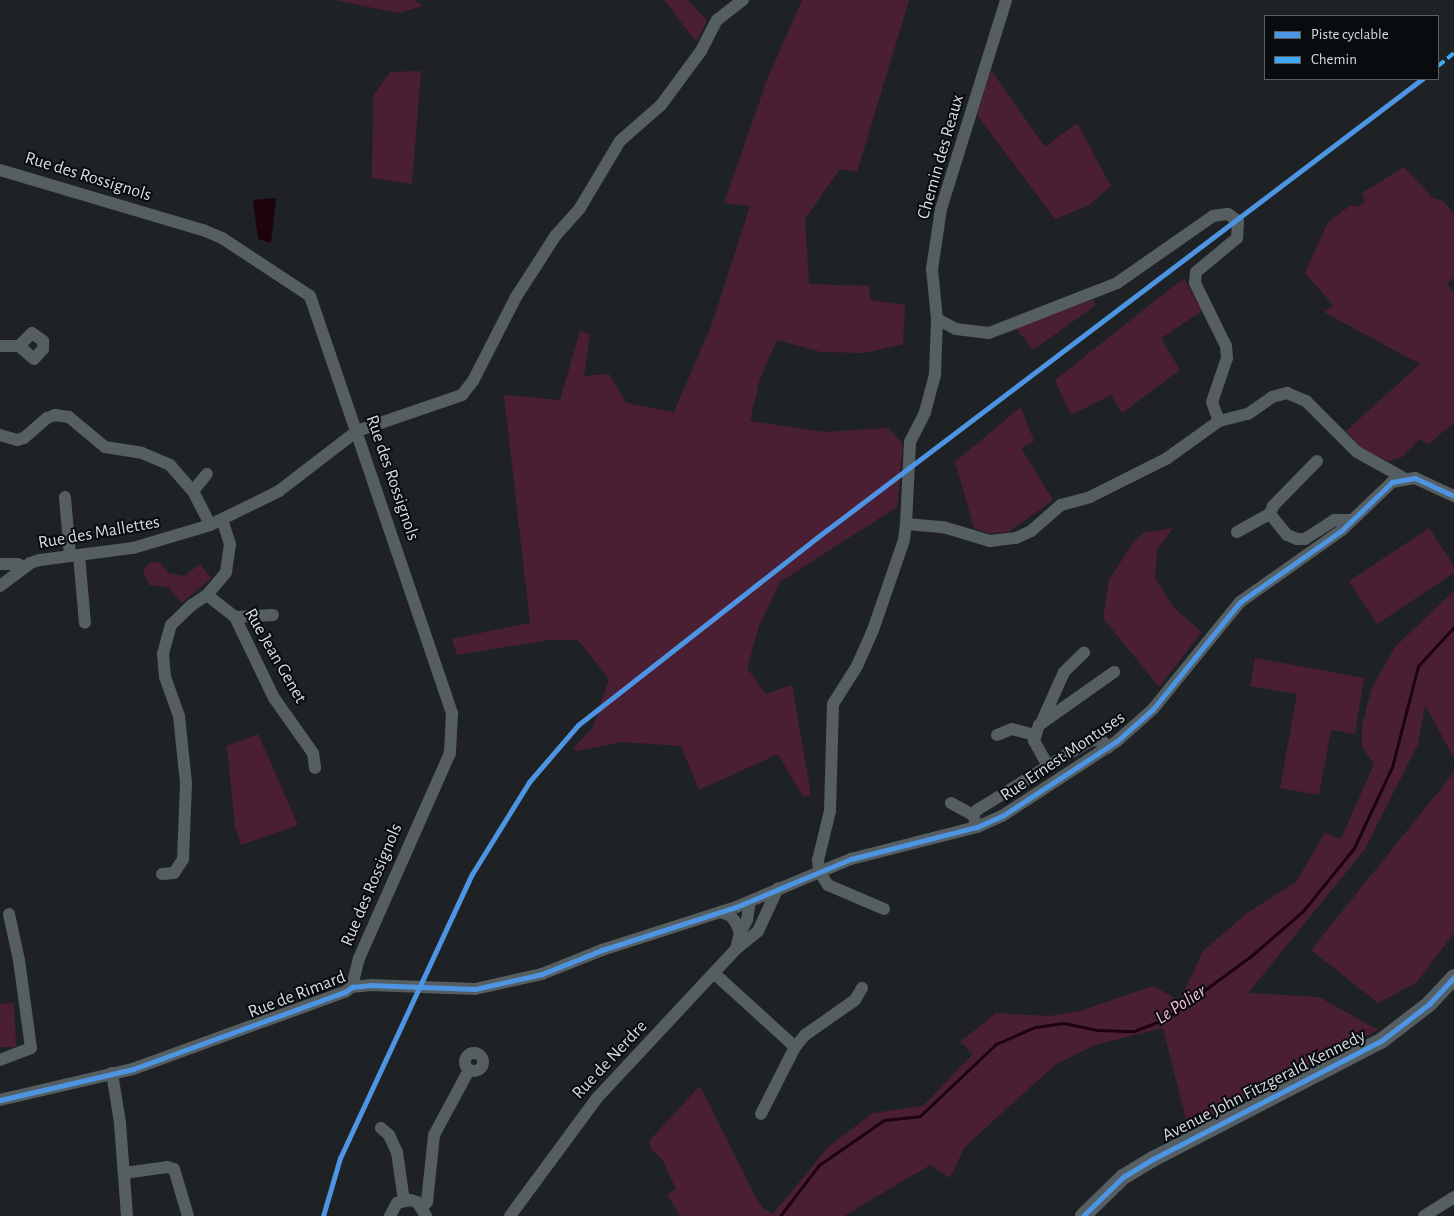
<!DOCTYPE html>
<html>
<head>
<meta charset="utf-8">
<style>
	body { margin:0 }
	#map { position:relative; width:1454px; height:1216px; overflow:hidden; background:#1f2224; font-family:"Alegreya Sans",sans-serif }
	div>[style] { position:absolute }
	[style*='--x'] { left:calc(var(--x)*1px); top:calc(var(--y)*1px); width:calc(var(--w)*1px); rotate:calc(var(--a)*1deg) }
	.green>* { inset:0; background:#4b1f33 }
	.water>* { inset:0; background:#1d030e }
	.stream>* { height:3px; margin:-1.5px; padding:0 1.5px; transform-origin:1.5px; border-radius:1.5px; background:#1d030e }
	.minor>* { height:12px; margin:-6px; padding:0 6px; transform-origin:6px; border-radius:6px; background:#555e61 }
	.minor>.ring { margin:-6px; padding:0; box-sizing:content-box; background:none; border:12px solid #555e61; border-radius:50% }
	.major>* { height:16px; margin:-8px; padding:0 8px; transform-origin:8px; border-radius:8px; background:#545e63 }
	.quiet>* { height:4px; margin-top:-2px; transform-origin:0; background:repeating-linear-gradient(90deg,#3fa9f5 0 8px,transparent 0 12px) }
	.cycleway>* { height:5px; margin:-2.5px; padding:0 2.5px; transform-origin:2.5px; border-radius:2.5px; background:#4d94e3 }
	span { translate:-50% -50%; white-space:nowrap; text-align:center; line-height:1.15; -webkit-text-stroke:4px #090c0e; paint-order:stroke }
	.street-label { font-size:18px; color:#d6dbdd }
	.water-label { font-size:19px; color:#f6bed2; font-style:italic }
	.legend { position:absolute; left:1264px; top:15px; width:175px; height:65px; box-sizing:border-box; background:#090c0e; border:1px solid #5b5f61; margin:0; padding:6px 9px; list-style:none; font-size:15px; color:#d6dbdd }
	.legend li { display:flex; align-items:center; gap:10px; height:25px }
	.legend b { width:25px; border:1px solid #5b5f61 }
</style>
</head>
<body>
<div id="map">
	<div class="green">
		<i style="clip-path:polygon(334px 0,415px 0,422px 6px,399px 13px)"></i>
		<i style="clip-path:polygon(664px 0,688px 0,707px 21px,696px 42px)"></i>
		<i style="clip-path:polygon(802px 0,909px 0,857px 172px,840px 169px,805px 219px,809px 284px,869px 286px,871px 300px,905px 305px,903px 344px,865px 353px,821px 352px,777px 340px,760px 379px,750px 421px,824px 432px,888px 428px,903px 444px,897px 507px,780px 582px,759px 626px,747px 668px,766px 694px,792px 685px,811px 795px,803px 797px,778px 754px,699px 790px,681px 746px,623px 742px,578px 751px,573px 749px,593px 727px,609px 679px,578px 640px,549px 640px,457px 655px,452px 639px,530px 623px,504px 395px,560px 400px,580px 331px,590px 334px,584px 376px,609px 374px,626px 403px,674px 412px,712px 324px,750px 206px,724px 203px,767px 80px)"></i>
		<i style="clip-path:polygon(991px 70px,1045px 147px,1077px 123px,1111px 186px,1089px 205px,1055px 219px,977px 115px)"></i>
		<i style="clip-path:polygon(421px 71px,412px 184px,372px 178px,373px 96px,390px 72px)"></i>
		<i style="clip-path:polygon(1404px 167px,1433px 198px,1443px 201px,1454px 213px,1454px 277px,1447px 284px,1454px 293px,1454px 423px,1428px 444px,1420px 439px,1402px 457px,1389px 461px,1365px 451px,1346px 431px,1420px 364px,1324px 312px,1333px 305px,1305px 273px,1328px 222px,1351px 205px,1358px 207px,1365px 202px,1362px 193px)"></i>
		<i style="clip-path:polygon(1184px 278px,1202px 311px,1161px 338px,1180px 370px,1122px 413px,1111px 395px,1071px 415px,1055px 380px)"></i>
		<i style="clip-path:polygon(1093px 300px,1096px 305px,1033px 350px,1015px 327px)"></i>
		<i style="clip-path:polygon(1021px 407px,1034px 441px,1021px 448px,1053px 500px,1008px 532px,988px 533px,974px 528px,955px 462px)"></i>
		<i style="clip-path:polygon(1173px 528px,1157px 550px,1155px 578px,1175px 609px,1202px 632px,1159px 687px,1103px 618px,1109px 580px,1133px 543px,1143px 533px)"></i>
		<i style="clip-path:polygon(1429px 528px,1454px 566px,1454px 573px,1377px 624px,1349px 581px)"></i>
		<i style="clip-path:polygon(159px 562px,168px 573px,184px 576px,200px 564px,211px 578px,182px 603px,168px 587px,149px 585px,143px 571px,149px 563px)"></i>
		<i style="clip-path:polygon(1454px 591px,1454px 758px,1425px 705px,1418px 744px,1365px 849px,1248px 993px,1319px 997px,1378px 1030px,1188px 1127px,1163px 1028px,1095px 1045px,1055px 1065px,1005px 1110px,964px 1148px,950px 1178px,930px 1165px,844px 1216px,680px 1216px,667px 1194px,676px 1189px,662px 1159px,651px 1150px,649px 1141px,700px 1086px,755px 1196px,763px 1208px,773px 1214px,828px 1147px,873px 1113px,923px 1106px,973px 1054px,960px 1042px,996px 1013px,1049px 1016px,1080px 1011px,1153px 986px,1180px 1001px,1203px 951px,1247px 913px,1296px 882px,1325px 833px,1341px 839px,1374px 764px,1362px 747px,1362px 726px,1372px 687px,1395px 647px)"></i>
		<i style="clip-path:polygon(1255px 658px,1364px 678px,1355px 734px,1331px 730px,1319px 795px,1280px 788px,1297px 694px,1250px 686px)"></i>
		<i style="clip-path:polygon(258px 734px,298px 825px,241px 845px,235px 827px,227px 746px)"></i>
		<i style="clip-path:polygon(1454px 772px,1454px 933px,1417px 982px,1378px 1003px,1311px 950px)"></i>
		<i style="clip-path:polygon(14px 1003px,16px 1047px,0 1047px,0 1004px)"></i>
	</div>
	<div class="water">
		<i style="clip-path:polygon(276px 198px,271px 243px,258px 239px,253px 200px)"></i>
	</div>
	<div class="stream">
		<i style="--x:780;--y:1216;--w:64;--a:-52.6"></i>
		<i style="--x:819;--y:1165;--w:79;--a:-34.7"></i>
		<i style="--x:884;--y:1120;--w:36;--a:-6"></i>
		<i style="--x:920;--y:1116;--w:105;--a:-43.5"></i>
		<i style="--x:996;--y:1044;--w:43;--a:-23.6"></i>
		<i style="--x:1035;--y:1027;--w:29;--a:-8"></i>
		<i style="--x:1064;--y:1023;--w:35;--a:12"></i>
		<i style="--x:1098;--y:1030;--w:36;--a:2"></i>
		<i style="--x:1134;--y:1031;--w:33;--a:-21"></i>
		<i style="--x:1165;--y:1019;--w:107;--a:-36.2"></i>
		<i style="--x:1251;--y:956;--w:69;--a:-40.9"></i>
		<i style="--x:1303;--y:911;--w:81;--a:-51"></i>
		<i style="--x:1354;--y:848;--w:89;--a:-64.9"></i>
		<i style="--x:1392;--y:767;--w:104;--a:-75.6"></i>
		<i style="--x:1418;--y:666;--w:53;--a:-47.3"></i>
	</div>
	<div class="minor">
		<i style="--x:0;--y:170;--w:212;--a:16.5"></i>
		<i style="--x:203;--y:230;--w:21;--a:23"></i>
		<i style="--x:222;--y:238;--w:105;--a:33.4"></i>
		<i style="--x:310;--y:296;--w:441;--a:71.2"></i>
		<i style="--x:452;--y:713;--w:40;--a:92.9"></i>
		<i style="--x:450;--y:753;--w:224;--a:113.9"></i>
		<i style="--x:359;--y:958;--w:30;--a:104"></i>
		<i style="--x:937;--y:319;--w:21;--a:28"></i>
		<i style="--x:956;--y:329;--w:33;--a:7"></i>
		<i style="--x:989;--y:333;--w:137;--a:-21.3"></i>
		<i style="--x:1117;--y:283;--w:117;--a:-34.9"></i>
		<i style="--x:1213;--y:216;--w:15;--a:-8"></i>
		<i style="--x:1228;--y:214;--w:12;--a:35"></i>
		<i style="--x:1238;--y:221;--w:17;--a:93"></i>
		<i style="--x:1237;--y:238;--w:53;--a:140.3"></i>
		<i style="--x:1196;--y:272;--w:11;--a:95"></i>
		<i style="--x:1195;--y:283;--w:70;--a:63.8"></i>
		<i style="--x:1226;--y:346;--w:12;--a:85"></i>
		<i style="--x:1227;--y:358;--w:46;--a:108.8"></i>
		<i style="--x:1212;--y:402;--w:20;--a:70"></i>
		<i style="--x:0;--y:346;--w:19;--a:0"></i>
		<i style="--x:19;--y:346;--w:18;--a:-45"></i>
		<i style="--x:32;--y:333;--w:14;--a:36"></i>
		<i style="--x:43;--y:341;--w:8;--a:90"></i>
		<i style="--x:43;--y:349;--w:13;--a:132"></i>
		<i style="--x:34;--y:359;--w:20;--a:-139"></i>
		<i style="--x:0;--y:435;--w:18;--a:16"></i>
		<i style="--x:17;--y:440;--w:7;--a:-16"></i>
		<i style="--x:24;--y:438;--w:30;--a:-41"></i>
		<i style="--x:47;--y:418;--w:9;--a:-21"></i>
		<i style="--x:55;--y:415;--w:14;--a:8"></i>
		<i style="--x:69;--y:417;--w:47;--a:39.8"></i>
		<i style="--x:105;--y:447;--w:37;--a:9"></i>
		<i style="--x:142;--y:453;--w:30;--a:23"></i>
		<i style="--x:170;--y:465;--w:35;--a:49"></i>
		<i style="--x:193;--y:491;--w:38;--a:63"></i>
		<i style="--x:1317;--y:461;--w:63;--a:134.4"></i>
		<i style="--x:1273;--y:506;--w:9;--a:111"></i>
		<i style="--x:1270;--y:514;--w:27;--a:51"></i>
		<i style="--x:1287;--y:535;--w:11;--a:22"></i>
		<i style="--x:1297;--y:539;--w:8;--a:0"></i>
		<i style="--x:1305;--y:539;--w:35;--a:-33"></i>
		<i style="--x:1334;--y:520;--w:17;--a:0"></i>
		<i style="--x:193;--y:491;--w:22;--a:-51"></i>
		<i style="--x:65;--y:497;--w:59;--a:85.2"></i>
		<i style="--x:906;--y:524;--w:82;--a:-87.2"></i>
		<i style="--x:910;--y:442;--w:34;--a:-63"></i>
		<i style="--x:925;--y:412;--w:39;--a:-75"></i>
		<i style="--x:935;--y:374;--w:55;--a:-87.9"></i>
		<i style="--x:937;--y:319;--w:50;--a:-95.7"></i>
		<i style="--x:932;--y:269;--w:61;--a:-81.5"></i>
		<i style="--x:941;--y:209;--w:219;--a:-72.7"></i>
		<i style="--x:1237;--y:532;--w:38;--a:-29"></i>
		<i style="--x:79;--y:555;--w:68;--a:85"></i>
		<i style="--x:0;--y:564;--w:18;--a:0"></i>
		<i style="--x:18;--y:564;--w:7;--a:34"></i>
		<i style="--x:0;--y:586;--w:38;--a:-37"></i>
		<i style="--x:30;--y:563;--w:10;--a:-17"></i>
		<i style="--x:40;--y:560;--w:94;--a:-7.4"></i>
		<i style="--x:133;--y:548;--w:80;--a:-16.6"></i>
		<i style="--x:210;--y:525;--w:77;--a:-26.2"></i>
		<i style="--x:279;--y:491;--w:98;--a:-37.6"></i>
		<i style="--x:357;--y:431;--w:111;--a:-18.9"></i>
		<i style="--x:462;--y:395;--w:18;--a:-52"></i>
		<i style="--x:473;--y:381;--w:94;--a:-62.9"></i>
		<i style="--x:516;--y:297;--w:74;--a:-57.2"></i>
		<i style="--x:556;--y:235;--w:36;--a:-48"></i>
		<i style="--x:580;--y:208;--w:78;--a:-59.2"></i>
		<i style="--x:620;--y:141;--w:55;--a:-41.3"></i>
		<i style="--x:661;--y:105;--w:67;--a:-53.5"></i>
		<i style="--x:701;--y:51;--w:35;--a:-63"></i>
		<i style="--x:717;--y:20;--w:33;--a:-38"></i>
		<i style="--x:207;--y:595;--w:36;--a:38"></i>
		<i style="--x:235;--y:617;--w:90;--a:64.3"></i>
		<i style="--x:274;--y:698;--w:67;--a:54.7"></i>
		<i style="--x:313;--y:753;--w:15;--a:82"></i>
		<i style="--x:235;--y:617;--w:38;--a:-3"></i>
		<i style="--x:1043;--y:719;--w:51;--a:-65.9"></i>
		<i style="--x:1064;--y:672;--w:28;--a:-44"></i>
		<i style="--x:997;--y:735;--w:16;--a:-22"></i>
		<i style="--x:1012;--y:729;--w:23;--a:15"></i>
		<i style="--x:1048;--y:766;--w:29;--a:-119"></i>
		<i style="--x:1034;--y:741;--w:17;--a:-73"></i>
		<i style="--x:1039;--y:725;--w:92;--a:-35.2"></i>
		<i style="--x:951;--y:803;--w:25;--a:29"></i>
		<i style="--x:977;--y:827;--w:13;--a:-108"></i>
		<i style="--x:973;--y:815;--w:6;--a:-51"></i>
		<i style="--x:977;--y:810;--w:105;--a:-31.7"></i>
		<i style="--x:1066;--y:755;--w:30;--a:-30"></i>
		<i style="--x:1092;--y:740;--w:10;--a:6"></i>
		<i style="--x:1102;--y:741;--w:9;--a:49"></i>
		<i style="--x:162;--y:874;--w:12;--a:-5"></i>
		<i style="--x:174;--y:873;--w:17;--a:-57"></i>
		<i style="--x:183;--y:859;--w:76;--a:-87.7"></i>
		<i style="--x:186;--y:783;--w:67;--a:-96"></i>
		<i style="--x:179;--y:716;--w:41;--a:-109.7"></i>
		<i style="--x:165;--y:677;--w:23;--a:-95"></i>
		<i style="--x:163;--y:654;--w:30;--a:-75"></i>
		<i style="--x:171;--y:625;--w:29;--a:-44"></i>
		<i style="--x:192;--y:605;--w:18;--a:-34"></i>
		<i style="--x:207;--y:595;--w:30;--a:-50"></i>
		<i style="--x:226;--y:572;--w:28;--a:-82"></i>
		<i style="--x:230;--y:544;--w:25;--a:-108"></i>
		<i style="--x:884;--y:909;--w:61;--a:-156.8"></i>
		<i style="--x:828;--y:885;--w:17;--a:-123"></i>
		<i style="--x:819;--y:871;--w:11;--a:-95"></i>
		<i style="--x:818;--y:860;--w:50;--a:-76.2"></i>
		<i style="--x:830;--y:811;--w:107;--a:-88.4"></i>
		<i style="--x:833;--y:704;--w:45;--a:-57.7"></i>
		<i style="--x:857;--y:666;--w:39;--a:-66"></i>
		<i style="--x:873;--y:630;--w:95;--a:-71"></i>
		<i style="--x:904;--y:540;--w:16;--a:-83"></i>
		<i style="--x:906;--y:524;--w:37;--a:5"></i>
		<i style="--x:943;--y:527;--w:49;--a:16.6"></i>
		<i style="--x:990;--y:541;--w:26;--a:-7"></i>
		<i style="--x:1016;--y:538;--w:17;--a:-25"></i>
		<i style="--x:1031;--y:531;--w:40;--a:-41"></i>
		<i style="--x:1061;--y:505;--w:30;--a:-15"></i>
		<i style="--x:1090;--y:497;--w:85;--a:-26.6"></i>
		<i style="--x:1166;--y:459;--w:65;--a:-35.6"></i>
		<i style="--x:1219;--y:421;--w:30;--a:-14"></i>
		<i style="--x:1248;--y:414;--w:29;--a:-35"></i>
		<i style="--x:1272;--y:397;--w:16;--a:-15"></i>
		<i style="--x:1287;--y:393;--w:21;--a:23"></i>
		<i style="--x:1306;--y:401;--w:72;--a:45"></i>
		<i style="--x:1357;--y:452;--w:54;--a:29"></i>
		<i style="--x:740;--y:933;--w:15;--a:-62"></i>
		<i style="--x:747;--y:920;--w:19;--a:-81"></i>
		<i style="--x:736;--y:949;--w:28;--a:-39"></i>
		<i style="--x:758;--y:931;--w:47;--a:-65.1"></i>
		<i style="--x:716;--y:975;--w:107;--a:42.3"></i>
		<i style="--x:795;--y:1047;--w:75;--a:116.9"></i>
		<i style="--x:795;--y:1047;--w:16;--a:-50"></i>
		<i style="--x:805;--y:1035;--w:61;--a:-35"></i>
		<i style="--x:855;--y:1000;--w:14;--a:-60"></i>
		<i class="ring" style="left:465px;top:1053px;width:6px;height:6px"></i>
		<i style="--x:0;--y:1060;--w:33;--a:-21"></i>
		<i style="--x:31;--y:1048;--w:89;--a:-97.8"></i>
		<i style="--x:19;--y:960;--w:47;--a:-102.3"></i>
		<i style="--x:112;--y:1073;--w:51;--a:80.9"></i>
		<i style="--x:120;--y:1123;--w:93;--a:85.7"></i>
		<i style="--x:0;--y:1100;--w:137;--a:-13.1"></i>
		<i style="--x:133;--y:1069;--w:226;--a:-20"></i>
		<i style="--x:345;--y:992;--w:9;--a:-36"></i>
		<i style="--x:352;--y:987;--w:18;--a:-6"></i>
		<i style="--x:370;--y:985;--w:105;--a:2.2"></i>
		<i style="--x:475;--y:989;--w:69;--a:-12.6"></i>
		<i style="--x:542;--y:974;--w:65;--a:-21.8"></i>
		<i style="--x:602;--y:950;--w:141;--a:-17.8"></i>
		<i style="--x:736;--y:907;--w:125;--a:-22.7"></i>
		<i style="--x:851;--y:859;--w:130;--a:-14.3"></i>
		<i style="--x:977;--y:827;--w:27;--a:-24"></i>
		<i style="--x:1002;--y:816;--w:137;--a:-33.1"></i>
		<i style="--x:1117;--y:741;--w:48;--a:-41.6"></i>
		<i style="--x:1153;--y:709;--w:138;--a:-50.9"></i>
		<i style="--x:1240;--y:602;--w:125;--a:-35.2"></i>
		<i style="--x:1342;--y:530;--w:69;--a:-43.8"></i>
		<i style="--x:1392;--y:482;--w:23;--a:-10"></i>
		<i style="--x:1415;--y:478;--w:43;--a:24.8"></i>
		<i style="--x:381;--y:1128;--w:11;--a:41"></i>
		<i style="--x:389;--y:1135;--w:19;--a:65"></i>
		<i style="--x:397;--y:1152;--w:49;--a:81.9"></i>
		<i style="--x:124;--y:1173;--w:43;--a:-7.9"></i>
		<i style="--x:167;--y:1167;--w:7;--a:16"></i>
		<i style="--x:174;--y:1169;--w:49;--a:73.4"></i>
		<i style="--x:422;--y:1207;--w:7;--a:-45"></i>
		<i style="--x:427;--y:1202;--w:67;--a:-84"></i>
		<i style="--x:434;--y:1135;--w:74;--a:-61.7"></i>
		<i style="--x:390;--y:1216;--w:15;--a:-62"></i>
		<i style="--x:397;--y:1203;--w:13;--a:-13"></i>
		<i style="--x:410;--y:1200;--w:7;--a:16"></i>
		<i style="--x:417;--y:1202;--w:17;--a:57"></i>
		<i style="--x:510;--y:1216;--w:147;--a:-53.6"></i>
		<i style="--x:597;--y:1098;--w:204;--a:-47"></i>
		<i style="--x:736;--y:949;--w:16;--a:-76"></i>
		<i style="--x:740;--y:933;--w:11;--a:-112"></i>
		<i style="--x:736;--y:923;--w:9;--a:-126"></i>
		<i style="--x:731;--y:916;--w:11;--a:-158"></i>
		<i style="--x:1424;--y:1216;--w:36;--a:-32"></i>
	</div>
	<div class="major">
		<i style="--x:1083;--y:1216;--w:56;--a:-44.3"></i>
		<i style="--x:1123;--y:1177;--w:35;--a:-31"></i>
		<i style="--x:1153;--y:1159;--w:257;--a:-27.4"></i>
		<i style="--x:1381;--y:1041;--w:61;--a:-37.6"></i>
		<i style="--x:1429;--y:1004;--w:37;--a:-47"></i>
	</div>
	<div class="quiet">
		<i style="--x:1438;--y:66;--w:21;--a:-39"></i>
	</div>
	<div class="cycleway">
		<i style="--x:0;--y:1100;--w:137;--a:-13.1"></i>
		<i style="--x:133;--y:1069;--w:226;--a:-20"></i>
		<i style="--x:345;--y:992;--w:9;--a:-36"></i>
		<i style="--x:352;--y:987;--w:18;--a:-6"></i>
		<i style="--x:370;--y:985;--w:105;--a:2.2"></i>
		<i style="--x:475;--y:989;--w:69;--a:-12.6"></i>
		<i style="--x:542;--y:974;--w:65;--a:-21.8"></i>
		<i style="--x:602;--y:950;--w:141;--a:-17.8"></i>
		<i style="--x:736;--y:907;--w:125;--a:-22.7"></i>
		<i style="--x:851;--y:859;--w:130;--a:-14.3"></i>
		<i style="--x:977;--y:827;--w:27;--a:-24"></i>
		<i style="--x:1002;--y:816;--w:137;--a:-33.1"></i>
		<i style="--x:1117;--y:741;--w:48;--a:-41.6"></i>
		<i style="--x:1153;--y:709;--w:138;--a:-50.9"></i>
		<i style="--x:1240;--y:602;--w:125;--a:-35.2"></i>
		<i style="--x:1342;--y:530;--w:69;--a:-43.8"></i>
		<i style="--x:1392;--y:482;--w:23;--a:-10"></i>
		<i style="--x:1415;--y:478;--w:43;--a:24.8"></i>
		<i style="--x:323;--y:1216;--w:60;--a:-73.7"></i>
		<i style="--x:340;--y:1158;--w:313;--a:-65.1"></i>
		<i style="--x:472;--y:874;--w:108;--a:-58.2"></i>
		<i style="--x:529;--y:782;--w:75;--a:-49.3"></i>
		<i style="--x:578;--y:725;--w:316;--a:-38.1"></i>
		<i style="--x:827;--y:530;--w:747;--a:-37.16"></i>
		<i style="--x:1083;--y:1216;--w:56;--a:-44.3"></i>
		<i style="--x:1123;--y:1177;--w:35;--a:-31"></i>
		<i style="--x:1153;--y:1159;--w:257;--a:-27.4"></i>
		<i style="--x:1381;--y:1041;--w:61;--a:-37.6"></i>
		<i style="--x:1429;--y:1004;--w:37;--a:-47"></i>
	</div>
	<div class="street-label">
		<span style="left:941px;top:157px;rotate:-74deg">Chemin des Reaux</span>
		<span style="left:88px;top:177px;rotate:17deg">Rue des Rossignols</span>
		<span style="left:392px;top:478px;rotate:71deg">Rue des Rossignols</span>
		<span style="left:99px;top:533px;rotate:-10deg">Rue des Mallettes</span>
		<span style="left:275px;top:656px;rotate:60deg">Rue Jean Genet</span>
		<span style="left:1063px;top:757px;rotate:-34deg">Rue Ernest Montuses</span>
		<span style="left:372px;top:885px;rotate:-67deg">Rue des Rossignols</span>
		<span style="left:297px;top:995px;rotate:-21deg">Rue de Rimard</span>
		<span style="left:610px;top:1060px;rotate:-47deg">Rue de Nerdre</span>
		<span style="left:1264px;top:1086px;rotate:-27deg">Avenue John Fitzgerald Kennedy</span>
	</div>
	<div class="water-label">
		<span style="left:1181px;top:1005px;rotate:-33deg">Le Polier</span>
	</div>
	<ul class="legend">
	<li><b style="height:6px;background:#4d94e3"></b>Piste cyclable</li>
	<li><b style="height:6px;background:#3fa9f5"></b>Chemin</li>
	</ul>
</div>
</body>
</html>
